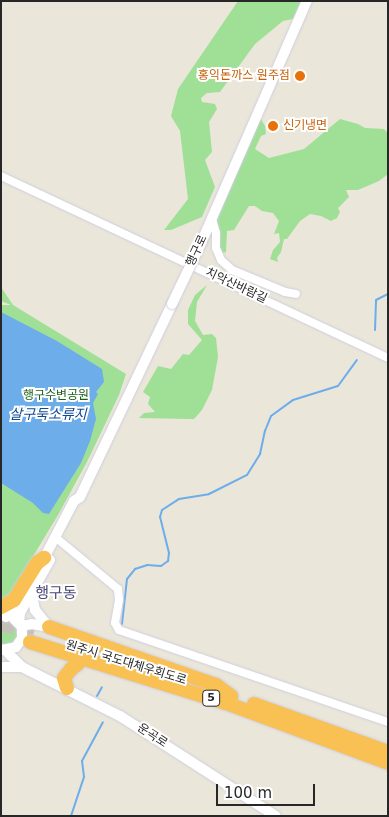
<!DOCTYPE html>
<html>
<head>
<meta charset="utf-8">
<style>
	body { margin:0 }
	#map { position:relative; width:389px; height:817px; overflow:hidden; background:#eae6d9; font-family:"DejaVu Sans","Noto Sans KR",sans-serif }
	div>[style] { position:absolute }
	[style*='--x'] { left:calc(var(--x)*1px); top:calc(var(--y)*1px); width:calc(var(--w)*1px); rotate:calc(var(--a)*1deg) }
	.green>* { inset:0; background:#9fe096 }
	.water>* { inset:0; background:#6dadea }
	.stream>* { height:2px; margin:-1px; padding:0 1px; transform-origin:1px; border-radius:1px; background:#6dadea }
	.highway-tunnel>* { height:14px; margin-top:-7px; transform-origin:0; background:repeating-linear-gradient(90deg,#c3c0b5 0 14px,transparent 0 21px) }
	.roads { filter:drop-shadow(0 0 1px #cfcee0) drop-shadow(0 0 1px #cfcee0) }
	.street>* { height:8px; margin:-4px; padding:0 4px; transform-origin:4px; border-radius:4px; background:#fff }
	.secondary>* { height:10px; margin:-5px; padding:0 5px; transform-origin:5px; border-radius:5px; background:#fff }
	.highway>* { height:14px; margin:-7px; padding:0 7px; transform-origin:7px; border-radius:7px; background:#f9c054 }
	.bridges { filter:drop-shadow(0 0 1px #cfcee0) drop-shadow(0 0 1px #cfcee0) }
	.secondary-bridge>* { height:10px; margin:-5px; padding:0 5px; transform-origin:5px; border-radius:5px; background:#fff }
	.dots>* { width:14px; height:14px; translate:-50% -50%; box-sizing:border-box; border:2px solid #fff; border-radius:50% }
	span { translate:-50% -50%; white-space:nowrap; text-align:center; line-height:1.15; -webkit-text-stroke:4px #fff; paint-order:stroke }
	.shield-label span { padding:1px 4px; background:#fff; border:1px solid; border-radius:4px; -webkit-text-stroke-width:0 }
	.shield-label { font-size:11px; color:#272727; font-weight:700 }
	.food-label { font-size:12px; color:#c56008 }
	.right { translate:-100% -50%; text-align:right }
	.left { translate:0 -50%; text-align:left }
	.street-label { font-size:12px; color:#272727 }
	.park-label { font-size:12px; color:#1b611c }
	.water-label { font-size:14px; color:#104992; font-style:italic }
	.quarter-label { font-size:15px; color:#4b4976 }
	.frame { position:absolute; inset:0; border:2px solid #272727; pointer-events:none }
	.scale { position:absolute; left:216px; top:784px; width:99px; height:22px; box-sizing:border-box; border:2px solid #272727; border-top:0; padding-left:6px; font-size:15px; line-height:18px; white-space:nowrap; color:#272727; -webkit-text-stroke:4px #fff; paint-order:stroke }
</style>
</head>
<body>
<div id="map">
	<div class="green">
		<i style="clip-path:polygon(238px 1px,301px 1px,293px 19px,283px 21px,255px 44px,220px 92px,207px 93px,201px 98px,202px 102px,215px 104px,217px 109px,209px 122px,212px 152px,205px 160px,215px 187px,202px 217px,171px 230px,164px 230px,188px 199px,180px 131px,171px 116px,178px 89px)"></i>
		<i style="clip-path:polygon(259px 116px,265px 126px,266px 134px,261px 136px,255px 149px,269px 158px,304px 149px,340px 119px,358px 124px,365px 128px,384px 129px,388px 133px,388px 174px,379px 181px,358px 190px,346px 190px,349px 197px,338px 208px,340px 212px,337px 218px,331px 221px,321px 216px,310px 214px,300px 221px,287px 239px,284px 239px,281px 252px,277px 258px,278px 262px,270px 259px,273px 250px,280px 242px,279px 233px,274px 234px,279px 221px,273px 213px,262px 211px,255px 206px,249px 206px,234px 230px,227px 231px,226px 252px,223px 253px,220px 248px,214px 220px)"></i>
		<i style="clip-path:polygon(207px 285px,197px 302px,195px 321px,203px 335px,212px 334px,216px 338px,218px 357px,212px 390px,202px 410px,194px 419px,189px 419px,139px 418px,144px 413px,155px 412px,148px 404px,150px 397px,143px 392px,158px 366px,171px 369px,183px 354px,189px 355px,202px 340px,188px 324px,188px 310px,195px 295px)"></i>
		<i style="clip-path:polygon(1px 287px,13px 305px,126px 374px,119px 395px,87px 462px,58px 515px,11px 593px,1px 601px,1px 305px,11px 305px,1px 301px)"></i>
		<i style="clip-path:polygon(7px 624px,16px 628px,17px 637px,14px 643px,5px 645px,1px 643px,1px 626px)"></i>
	</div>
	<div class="water">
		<i style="clip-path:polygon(1px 312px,57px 341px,102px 369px,104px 382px,96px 392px,98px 394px,93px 403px,96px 419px,90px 441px,81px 463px,49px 514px,43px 513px,33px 503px,1px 483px)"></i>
	</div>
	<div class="stream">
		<i style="--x:375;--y:330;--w:30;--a:-88"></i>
		<i style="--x:376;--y:300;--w:13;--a:-27"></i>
		<i style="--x:122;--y:624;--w:45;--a:-83.7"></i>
		<i style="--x:127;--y:579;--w:13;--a:-51"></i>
		<i style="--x:135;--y:569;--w:13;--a:-18"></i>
		<i style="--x:147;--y:565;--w:14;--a:4"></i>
		<i style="--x:161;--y:566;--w:9;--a:-36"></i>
		<i style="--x:168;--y:561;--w:8;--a:-83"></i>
		<i style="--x:169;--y:553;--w:37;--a:-104"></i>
		<i style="--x:160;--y:517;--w:7;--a:-74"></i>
		<i style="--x:162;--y:510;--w:20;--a:-33"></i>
		<i style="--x:179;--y:499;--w:30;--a:-9"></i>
		<i style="--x:209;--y:494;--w:42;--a:-26.6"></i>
		<i style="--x:247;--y:475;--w:25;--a:-58"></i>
		<i style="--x:260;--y:454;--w:24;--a:-78"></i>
		<i style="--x:265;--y:431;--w:16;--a:-68"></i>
		<i style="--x:271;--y:416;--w:27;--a:-36"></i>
		<i style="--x:293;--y:400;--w:47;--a:-17.3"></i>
		<i style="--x:338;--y:386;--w:32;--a:-54"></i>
		<i style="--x:97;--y:696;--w:10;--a:-61"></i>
		<i style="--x:71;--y:816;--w:41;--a:-71.6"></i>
		<i style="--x:84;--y:777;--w:16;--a:-97"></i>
		<i style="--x:82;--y:761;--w:44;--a:-61.7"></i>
	</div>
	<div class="highway-tunnel">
		<i style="--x:1;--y:624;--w:34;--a:17"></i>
	</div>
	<div class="roads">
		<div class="street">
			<i style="--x:1;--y:176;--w:428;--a:25.2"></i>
			<i style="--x:212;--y:219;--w:15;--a:74"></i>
			<i style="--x:216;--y:233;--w:15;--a:90"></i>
			<i style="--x:216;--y:248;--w:13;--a:67"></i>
			<i style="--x:221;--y:260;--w:15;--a:42"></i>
			<i style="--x:232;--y:270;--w:57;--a:22.5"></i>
			<i style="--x:285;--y:292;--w:11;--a:10"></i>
			<i style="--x:60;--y:541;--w:75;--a:39.6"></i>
			<i style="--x:118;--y:589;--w:11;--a:85"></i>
			<i style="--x:119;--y:600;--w:23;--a:100"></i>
			<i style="--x:115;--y:623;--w:8;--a:60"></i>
			<i style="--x:119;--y:630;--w:284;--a:18.9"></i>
		</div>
		<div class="secondary">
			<i style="--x:202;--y:241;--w:262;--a:-66.4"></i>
			<i style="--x:41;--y:564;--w:71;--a:-62.4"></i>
			<i style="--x:74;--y:501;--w:7;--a:-34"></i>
			<i style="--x:80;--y:497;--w:214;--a:-64.5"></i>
			<i style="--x:36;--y:591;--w:9;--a:111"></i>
			<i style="--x:33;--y:599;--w:11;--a:80"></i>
			<i style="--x:35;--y:610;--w:22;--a:51"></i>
			<i style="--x:6;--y:617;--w:10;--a:-29"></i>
			<i style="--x:15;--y:612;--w:25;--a:-61"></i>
			<i style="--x:19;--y:623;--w:10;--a:-84"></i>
			<i style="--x:20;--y:613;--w:61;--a:-60.5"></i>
			<i style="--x:21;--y:626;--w:11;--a:-10"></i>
			<i style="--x:32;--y:624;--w:17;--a:10"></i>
			<i style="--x:2;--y:650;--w:14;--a:-12"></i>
			<i style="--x:16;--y:647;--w:11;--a:-56"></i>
			<i style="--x:22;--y:638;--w:11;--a:-90"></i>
			<i style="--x:22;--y:627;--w:11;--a:-135"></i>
			<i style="--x:5;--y:650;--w:24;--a:45"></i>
			<i style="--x:22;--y:667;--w:110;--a:26.6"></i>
			<i style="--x:120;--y:716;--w:185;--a:32.7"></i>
			<i style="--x:1;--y:667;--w:21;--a:0"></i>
		</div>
		<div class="highway">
			<i style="--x:1;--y:607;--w:15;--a:-28"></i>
			<i style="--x:14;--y:600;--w:44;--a:-58.1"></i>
			<i style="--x:37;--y:563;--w:9;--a:-36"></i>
			<i style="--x:49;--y:627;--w:177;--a:19.2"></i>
			<i style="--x:216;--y:685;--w:19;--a:36"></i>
			<i style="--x:30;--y:642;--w:205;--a:17.3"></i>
			<i style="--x:226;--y:703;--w:173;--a:20.3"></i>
			<i style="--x:67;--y:688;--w:10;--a:-107"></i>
			<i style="--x:64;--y:678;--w:11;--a:-52"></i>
			<i style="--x:71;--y:669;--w:9;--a:-36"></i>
			<i style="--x:254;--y:704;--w:142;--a:19.7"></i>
		</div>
	</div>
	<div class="bridges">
		<div class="secondary-bridge">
			<i style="--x:172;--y:304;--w:70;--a:-64.5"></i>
		</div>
	</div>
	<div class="dots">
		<i style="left:300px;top:76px;background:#e8710a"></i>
		<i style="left:273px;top:126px;background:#e8710a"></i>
	</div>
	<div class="shield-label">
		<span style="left:211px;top:698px">5</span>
	</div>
	<div class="food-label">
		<span class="right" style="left:290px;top:76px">홍익돈까스 원주점</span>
		<span class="left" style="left:283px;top:126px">신기냉면</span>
	</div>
	<div class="street-label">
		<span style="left:197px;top:251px;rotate:-65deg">행구로</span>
		<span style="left:236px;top:286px;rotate:25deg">치악산바람길</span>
		<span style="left:126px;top:663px;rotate:17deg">원주시 국도대체우회도로</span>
		<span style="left:152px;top:736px;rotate:33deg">운곡로</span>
	</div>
	<div class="park-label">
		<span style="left:56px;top:396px">행구수변공원</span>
	</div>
	<div class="water-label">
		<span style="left:48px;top:414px">살구둑소류지</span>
	</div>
	<div class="quarter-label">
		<span style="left:56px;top:594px">행구동</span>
	</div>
	<div class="frame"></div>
	<div class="scale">100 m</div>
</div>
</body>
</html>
